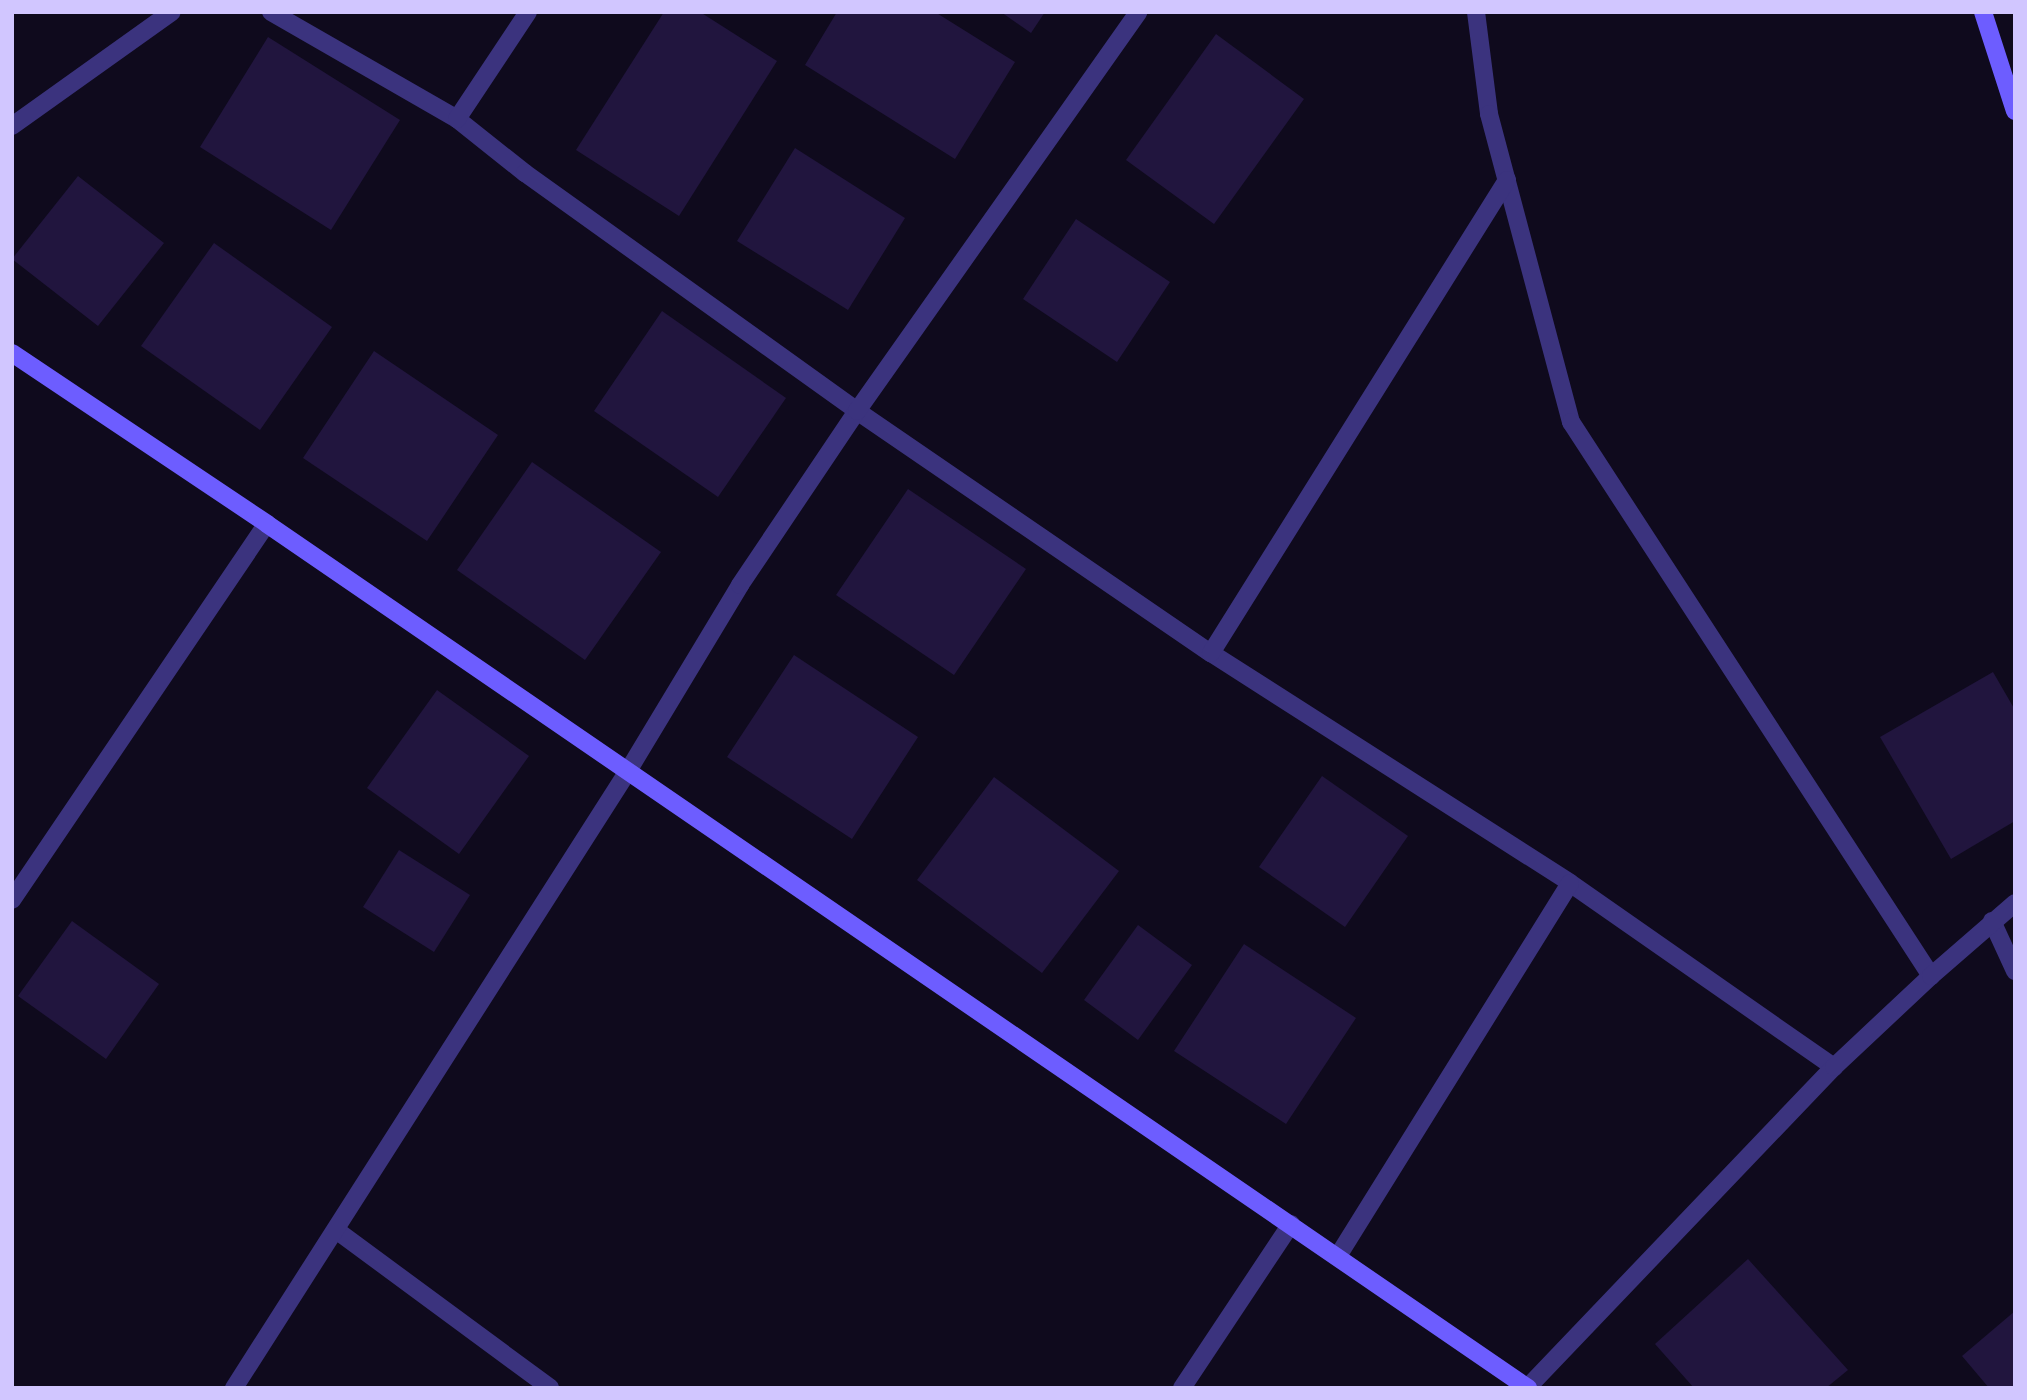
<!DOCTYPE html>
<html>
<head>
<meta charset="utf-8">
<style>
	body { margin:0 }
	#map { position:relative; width:2027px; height:1400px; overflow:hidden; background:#0f0a1d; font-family:"Source Sans 3",sans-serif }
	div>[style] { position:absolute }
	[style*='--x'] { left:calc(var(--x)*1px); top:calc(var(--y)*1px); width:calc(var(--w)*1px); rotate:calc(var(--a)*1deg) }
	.building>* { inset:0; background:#21153e }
	.street>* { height:18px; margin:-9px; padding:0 9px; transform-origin:9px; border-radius:9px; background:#3b337e }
	.secondary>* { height:18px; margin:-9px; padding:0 9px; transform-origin:9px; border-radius:9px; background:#6d5dff }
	span { translate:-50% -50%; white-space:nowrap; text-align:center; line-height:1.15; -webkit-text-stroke:7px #0f0a1d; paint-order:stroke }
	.frame { position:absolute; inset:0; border:14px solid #d1c6ff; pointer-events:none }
</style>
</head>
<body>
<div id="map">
	<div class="building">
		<i style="clip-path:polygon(664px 12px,700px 12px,777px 61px,679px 216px,576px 150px)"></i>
		<i style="clip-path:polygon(837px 12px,935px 12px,1015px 62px,955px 159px,805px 65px)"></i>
		<i style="clip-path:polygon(1001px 12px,1045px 12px,1031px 33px)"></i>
		<i style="clip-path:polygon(1216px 34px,1304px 99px,1214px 224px,1126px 160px)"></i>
		<i style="clip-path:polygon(268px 37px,400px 120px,331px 230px,200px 147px)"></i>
		<i style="clip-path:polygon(795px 148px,905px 218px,848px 310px,737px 241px)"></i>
		<i style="clip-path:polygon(78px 176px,164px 243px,98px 326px,12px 259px)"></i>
		<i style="clip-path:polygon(1076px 219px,1170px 282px,1117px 362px,1023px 299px)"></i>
		<i style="clip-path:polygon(214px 243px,332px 327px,260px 430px,141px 346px)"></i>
		<i style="clip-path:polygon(662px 311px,786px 398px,718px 497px,594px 411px)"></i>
		<i style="clip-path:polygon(374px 351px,498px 435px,427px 541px,303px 458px)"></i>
		<i style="clip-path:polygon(532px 462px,661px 552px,585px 660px,457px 570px)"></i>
		<i style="clip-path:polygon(908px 489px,1026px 569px,954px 675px,836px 595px)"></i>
		<i style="clip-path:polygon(794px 655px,918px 737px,852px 839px,727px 757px)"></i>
		<i style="clip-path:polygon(1993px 672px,2015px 710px,2015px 821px,1951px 859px,1880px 737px)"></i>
		<i style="clip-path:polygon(437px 690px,529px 756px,459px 854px,367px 788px)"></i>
		<i style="clip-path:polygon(1322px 776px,1408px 836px,1345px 927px,1259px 867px)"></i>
		<i style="clip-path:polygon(994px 777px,1119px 871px,1042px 973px,917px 880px)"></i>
		<i style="clip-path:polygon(399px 850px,470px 895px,434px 952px,363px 907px)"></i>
		<i style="clip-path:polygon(72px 921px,159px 984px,106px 1059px,18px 996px)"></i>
		<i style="clip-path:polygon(1138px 925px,1192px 965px,1138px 1040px,1084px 1000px)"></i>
		<i style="clip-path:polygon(1244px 944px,1356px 1018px,1286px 1124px,1174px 1051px)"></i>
		<i style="clip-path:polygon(1748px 1259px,1848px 1370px,1826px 1388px,1694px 1388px,1655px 1344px)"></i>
		<i style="clip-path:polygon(2015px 1311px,2015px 1388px,1989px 1388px,1962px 1356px)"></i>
	</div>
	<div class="street">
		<i style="--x:271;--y:12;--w:215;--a:29.9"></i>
		<i style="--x:457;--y:119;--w:87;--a:38.5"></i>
		<i style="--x:525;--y:173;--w:408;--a:35.6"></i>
		<i style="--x:857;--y:411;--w:429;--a:34.4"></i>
		<i style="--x:1211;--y:653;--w:426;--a:32.6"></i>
		<i style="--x:1570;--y:883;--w:322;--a:34.9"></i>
		<i style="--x:1476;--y:12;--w:103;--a:82.7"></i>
		<i style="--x:1489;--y:114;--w:319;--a:75.1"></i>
		<i style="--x:1571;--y:422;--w:661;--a:56.98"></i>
		<i style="--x:457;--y:119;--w:128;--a:-56.4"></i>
		<i style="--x:12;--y:126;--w:196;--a:-35.5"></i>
		<i style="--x:1211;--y:653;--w:558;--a:-57.96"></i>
		<i style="--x:12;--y:900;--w:454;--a:-55.9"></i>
		<i style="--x:1992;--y:921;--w:55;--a:65.3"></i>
		<i style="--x:336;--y:1230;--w:266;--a:36.4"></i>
		<i style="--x:1338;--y:1256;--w:439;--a:-58.1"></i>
		<i style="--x:1528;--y:1387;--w:443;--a:-46.3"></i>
		<i style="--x:1834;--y:1067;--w:133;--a:-43.2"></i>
		<i style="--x:1931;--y:976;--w:111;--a:-41"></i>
		<i style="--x:234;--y:1388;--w:732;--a:-57.44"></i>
		<i style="--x:628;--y:771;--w:217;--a:-58.9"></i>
		<i style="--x:740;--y:585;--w:210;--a:-56.1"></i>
		<i style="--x:857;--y:411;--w:488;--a:-54.8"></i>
		<i style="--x:1182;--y:1388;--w:197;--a:-56.4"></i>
	</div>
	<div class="secondary">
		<i style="--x:1983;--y:12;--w:104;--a:72.1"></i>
		<i style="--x:12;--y:353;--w:307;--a:33.8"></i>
		<i style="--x:267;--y:524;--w:1529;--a:34.42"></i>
	</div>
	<div class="frame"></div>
</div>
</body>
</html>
